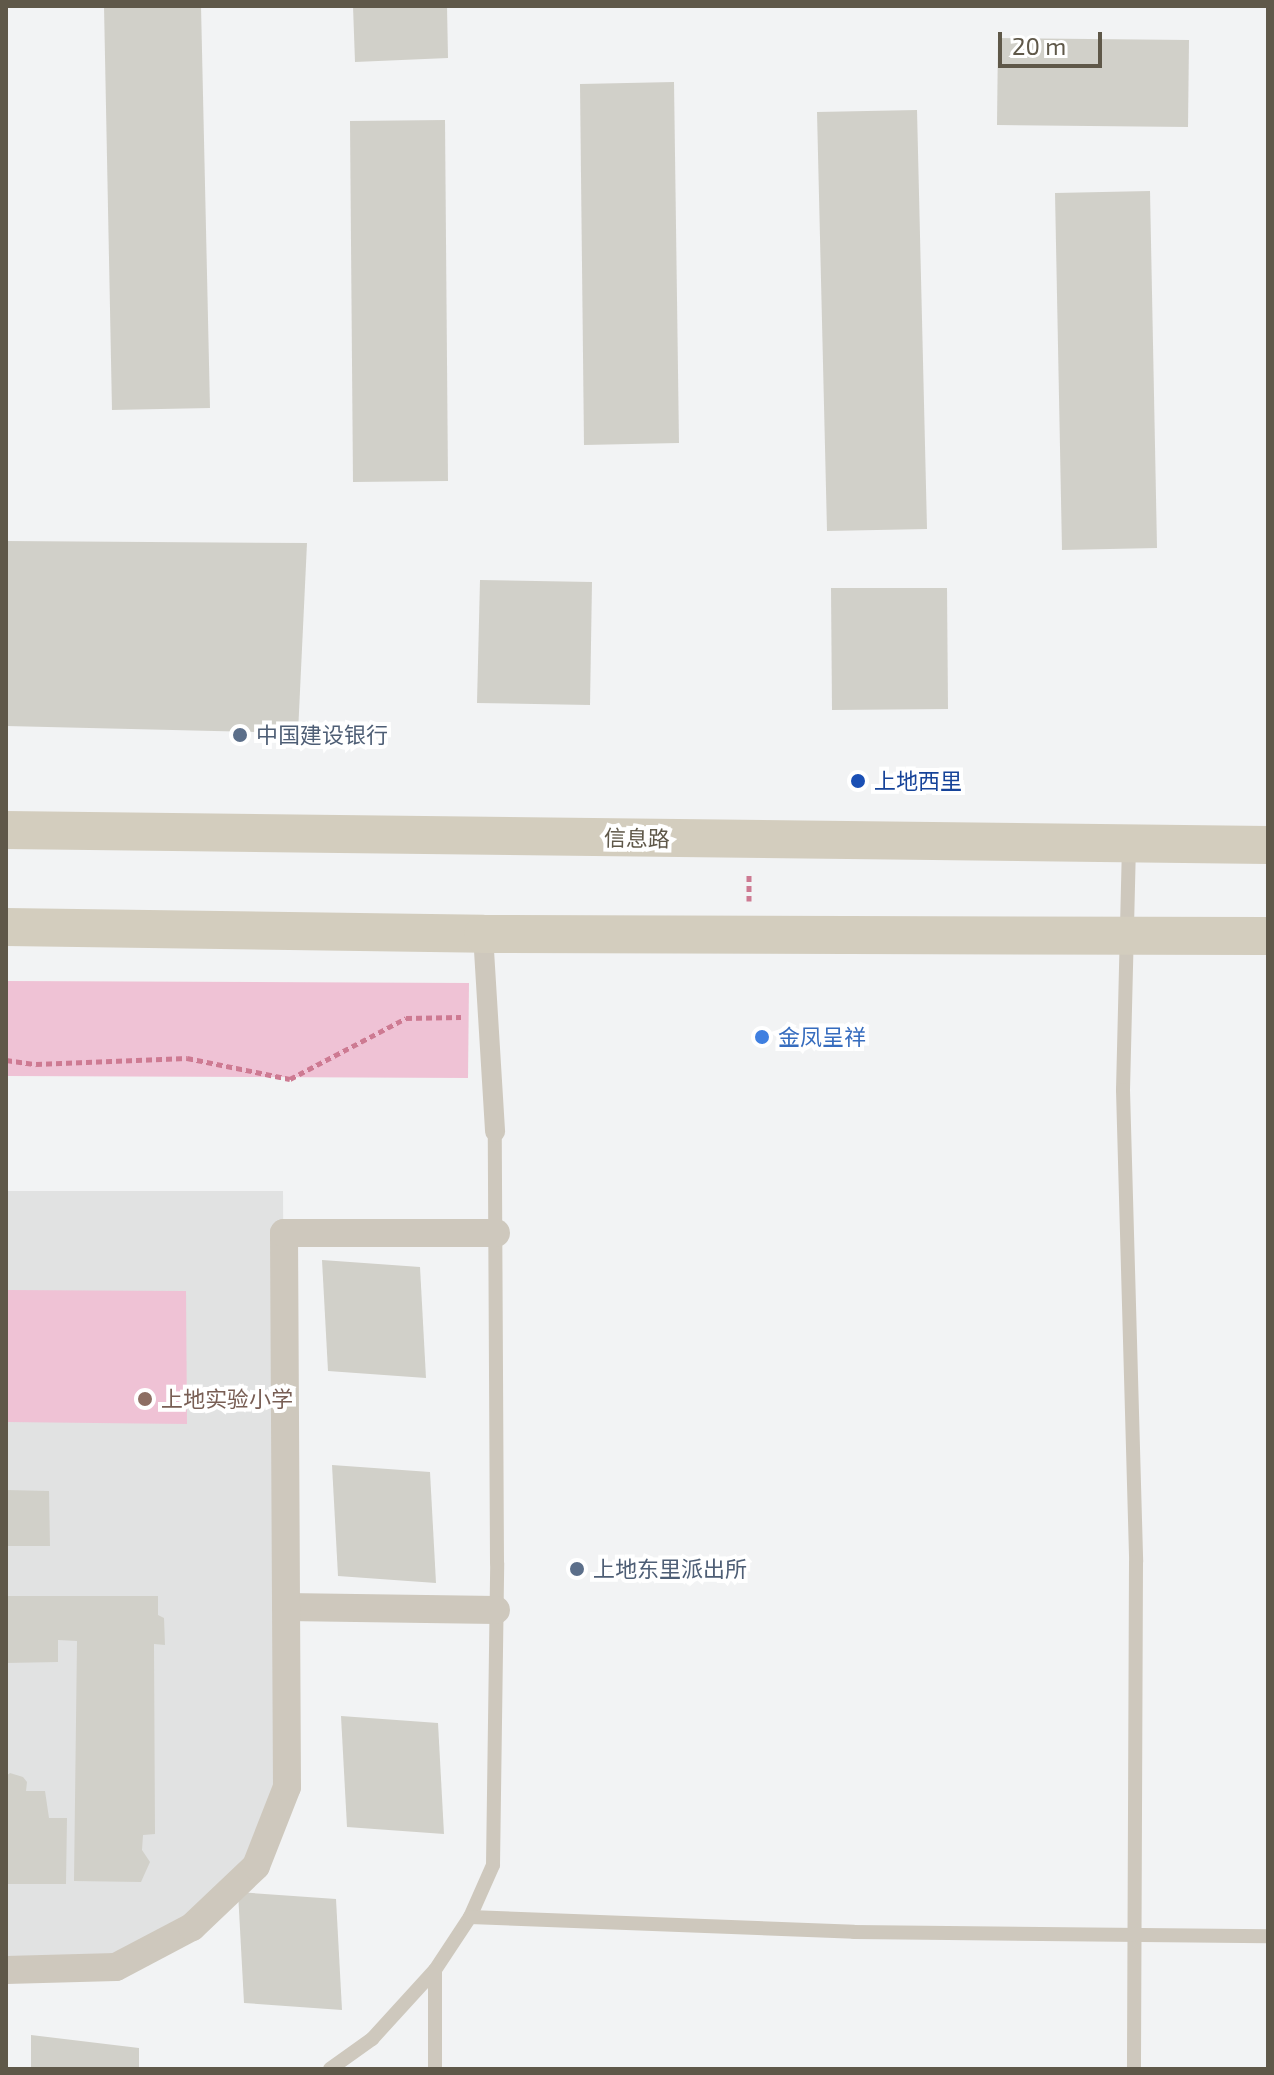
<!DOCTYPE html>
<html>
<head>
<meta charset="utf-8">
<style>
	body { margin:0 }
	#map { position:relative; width:1274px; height:2075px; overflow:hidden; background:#f2f3f4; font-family:"Exo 2","Noto Sans SC",sans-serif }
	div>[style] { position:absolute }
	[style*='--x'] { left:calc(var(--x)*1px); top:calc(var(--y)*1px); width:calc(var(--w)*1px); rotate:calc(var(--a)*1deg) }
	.education>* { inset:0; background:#e1e2e2 }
	.green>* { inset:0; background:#efc2d5 }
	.building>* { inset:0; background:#d1d0c9 }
	.path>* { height:5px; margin-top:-2.5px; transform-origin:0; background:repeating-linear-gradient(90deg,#cd7a92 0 6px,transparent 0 10px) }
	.service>* { height:14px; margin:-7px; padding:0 7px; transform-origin:7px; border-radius:7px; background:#cec8bd }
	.pedestrian>* { height:20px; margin:-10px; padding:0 10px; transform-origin:10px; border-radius:10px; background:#cec8bd }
	.minor>* { height:28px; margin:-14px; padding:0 14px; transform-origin:14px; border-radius:14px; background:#cec8bd }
	.secondary>* { height:38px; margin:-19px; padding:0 19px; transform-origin:19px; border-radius:19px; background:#d3cdbe }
	.dots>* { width:22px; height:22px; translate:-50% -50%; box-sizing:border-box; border:4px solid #fff; border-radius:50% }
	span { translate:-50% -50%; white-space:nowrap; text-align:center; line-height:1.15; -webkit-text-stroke:8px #fff; paint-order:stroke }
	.service-label { font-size:22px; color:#4e5e75 }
	.left { translate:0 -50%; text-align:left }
	.transit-label { font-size:22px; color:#164399 }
	.street-label { font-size:22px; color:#5f5849 }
	.shop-label { font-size:22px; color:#366cbe }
	.education-label { font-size:22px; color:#785e54 }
	.frame { position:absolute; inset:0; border:8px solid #5f5849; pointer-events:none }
	.scale { position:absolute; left:998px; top:32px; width:104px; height:36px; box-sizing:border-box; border:4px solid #5f5849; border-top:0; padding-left:10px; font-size:24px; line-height:28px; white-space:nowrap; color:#5f5849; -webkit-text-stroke:6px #fff; paint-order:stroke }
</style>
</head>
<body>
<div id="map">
	<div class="education">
		<i style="clip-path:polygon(6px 1191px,283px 1191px,287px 1787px,256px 1866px,116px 1967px,6px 1970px)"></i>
	</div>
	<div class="green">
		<i style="clip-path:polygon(6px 981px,469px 983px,468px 1078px,6px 1076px)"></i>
		<i style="clip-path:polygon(6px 1290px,186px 1291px,187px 1424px,6px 1422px)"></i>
	</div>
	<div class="building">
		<i style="clip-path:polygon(104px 6px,201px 6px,210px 408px,112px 410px)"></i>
		<i style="clip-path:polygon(353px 6px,447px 6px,448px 58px,355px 62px)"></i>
		<i style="clip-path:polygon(998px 38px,1189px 40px,1188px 127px,997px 125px)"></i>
		<i style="clip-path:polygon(674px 82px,679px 443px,584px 445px,580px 84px)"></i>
		<i style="clip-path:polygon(917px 110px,927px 529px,827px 531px,817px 112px)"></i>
		<i style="clip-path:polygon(445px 120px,448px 481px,353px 482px,350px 121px)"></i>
		<i style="clip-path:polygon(1150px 191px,1157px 548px,1062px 550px,1055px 193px)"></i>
		<i style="clip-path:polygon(6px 541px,307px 543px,298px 733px,6px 726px)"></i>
		<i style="clip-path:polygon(480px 580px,592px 582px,590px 705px,477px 703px)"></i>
		<i style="clip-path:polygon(831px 588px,947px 588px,948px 709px,832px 710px)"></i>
		<i style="clip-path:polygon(322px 1260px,420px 1267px,426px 1378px,328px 1371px)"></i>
		<i style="clip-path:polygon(332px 1465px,430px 1472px,436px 1583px,338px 1576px)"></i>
		<i style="clip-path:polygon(6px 1490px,49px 1491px,50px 1546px,6px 1546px)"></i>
		<i style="clip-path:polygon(6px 1596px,158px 1596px,158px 1615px,164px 1618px,165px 1645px,154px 1644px,155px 1834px,143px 1835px,142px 1850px,150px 1862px,141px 1882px,74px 1881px,77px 1641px,58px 1640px,58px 1662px,6px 1663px)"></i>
		<i style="clip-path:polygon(341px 1716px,438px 1723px,444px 1834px,347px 1827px)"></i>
		<i style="clip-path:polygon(10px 1773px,23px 1777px,27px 1782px,26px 1791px,45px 1791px,49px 1818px,67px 1818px,66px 1884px,6px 1884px,6px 1776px)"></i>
		<i style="clip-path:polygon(238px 1892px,336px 1899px,342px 2010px,244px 2003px)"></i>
		<i style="clip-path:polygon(31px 2035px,139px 2048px,139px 2069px,31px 2069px)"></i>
	</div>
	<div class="path">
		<i style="--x:749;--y:875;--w:26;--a:90"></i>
		<i style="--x:6;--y:1060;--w:30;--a:8"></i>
		<i style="--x:36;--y:1064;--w:151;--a:-2.3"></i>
		<i style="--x:187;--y:1058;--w:105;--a:11.5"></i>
		<i style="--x:290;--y:1079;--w:131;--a:-27.7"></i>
		<i style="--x:406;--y:1018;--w:55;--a:-1"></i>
	</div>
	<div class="service">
		<i style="--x:1129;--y:845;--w:245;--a:91.4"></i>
		<i style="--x:1123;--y:1090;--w:472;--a:88.4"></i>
		<i style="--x:1136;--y:1562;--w:507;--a:90.23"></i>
		<i style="--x:470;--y:1917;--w:57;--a:-66.1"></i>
		<i style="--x:493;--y:1865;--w:302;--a:-89.2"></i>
		<i style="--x:497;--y:1563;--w:431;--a:-90.3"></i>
		<i style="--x:330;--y:2069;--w:52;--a:-35.5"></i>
		<i style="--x:372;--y:2039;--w:93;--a:-47.6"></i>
		<i style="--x:435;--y:1970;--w:64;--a:-56.6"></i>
		<i style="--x:470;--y:1917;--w:384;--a:2.2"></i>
		<i style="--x:854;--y:1932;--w:414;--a:0.6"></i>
		<i style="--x:435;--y:2069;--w:99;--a:-90"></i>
	</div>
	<div class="pedestrian">
		<i style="--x:483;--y:934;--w:198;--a:86.5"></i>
	</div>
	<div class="minor">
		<i style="--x:286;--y:1607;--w:210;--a:0.8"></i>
		<i style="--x:6;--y:1970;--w:110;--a:-1.6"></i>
		<i style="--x:116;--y:1967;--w:86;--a:-27.8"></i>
		<i style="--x:192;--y:1927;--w:88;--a:-43.6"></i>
		<i style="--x:256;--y:1866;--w:85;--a:-68.6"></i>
		<i style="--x:287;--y:1787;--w:554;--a:-90.31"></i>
		<i style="--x:284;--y:1233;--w:212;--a:0"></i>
	</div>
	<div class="secondary">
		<i style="--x:6;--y:830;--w:1262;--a:0.68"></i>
		<i style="--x:6;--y:927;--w:477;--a:0.8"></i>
		<i style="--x:483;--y:934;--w:785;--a:0.15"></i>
	</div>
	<div class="dots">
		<i style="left:240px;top:735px;background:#5c6f8a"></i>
		<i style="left:858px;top:781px;background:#1a4fb4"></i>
		<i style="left:762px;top:1037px;background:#3f7fe0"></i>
		<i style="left:145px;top:1399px;background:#8d6e63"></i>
		<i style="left:577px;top:1569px;background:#5c6f8a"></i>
	</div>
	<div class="service-label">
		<span class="left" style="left:256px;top:735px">中国建设银行</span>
		<span class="left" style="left:593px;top:1569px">上地东里派出所</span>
	</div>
	<div class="transit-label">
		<span class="left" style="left:874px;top:781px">上地西里</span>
	</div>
	<div class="street-label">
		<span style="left:637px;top:838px;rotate:1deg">信息路</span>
	</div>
	<div class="shop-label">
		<span class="left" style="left:778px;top:1037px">金凤呈祥</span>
	</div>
	<div class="education-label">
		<span class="left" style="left:161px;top:1399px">上地实验小学</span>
	</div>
	<div class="frame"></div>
	<div class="scale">20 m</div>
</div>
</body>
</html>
